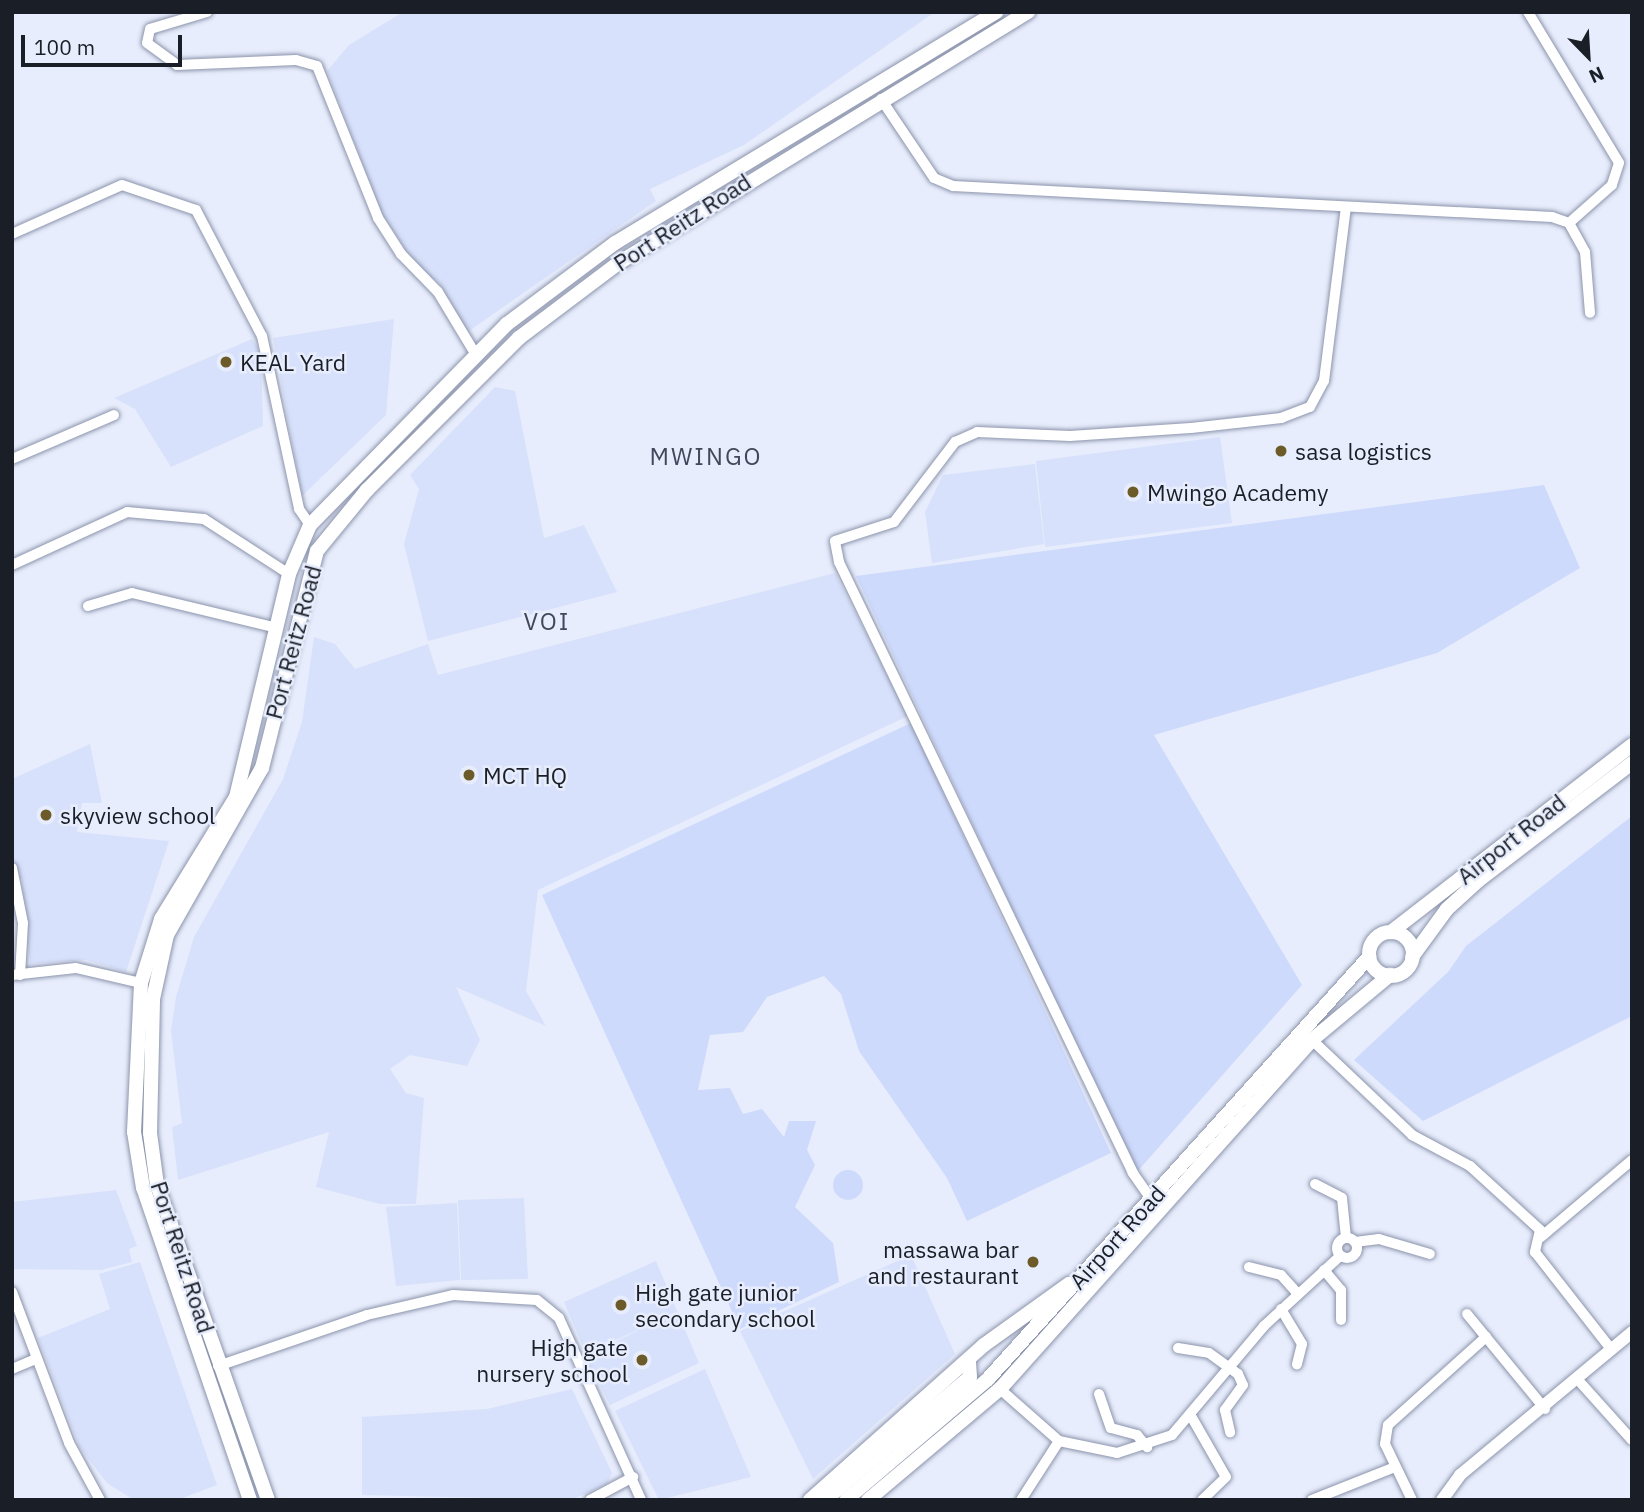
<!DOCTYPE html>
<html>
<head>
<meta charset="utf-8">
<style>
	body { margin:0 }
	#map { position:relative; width:1644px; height:1512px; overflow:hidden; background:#e7edfc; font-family:"IBM Plex Sans",sans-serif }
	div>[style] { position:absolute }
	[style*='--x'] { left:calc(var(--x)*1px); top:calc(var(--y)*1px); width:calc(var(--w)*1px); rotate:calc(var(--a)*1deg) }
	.built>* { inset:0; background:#d8e1fb }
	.green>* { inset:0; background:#cedafc }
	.round { border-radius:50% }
	.roads { filter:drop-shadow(0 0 2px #8c94ac) drop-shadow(0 0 2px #8c94ac) }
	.minor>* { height:10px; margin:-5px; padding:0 5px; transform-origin:5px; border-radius:5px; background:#fff }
	.minor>.ring { margin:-5px; padding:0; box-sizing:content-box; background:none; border:10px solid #fff; border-radius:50% }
	.tertiary>* { height:12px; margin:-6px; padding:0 6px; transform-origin:6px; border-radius:6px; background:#fff }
	.secondary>* { height:14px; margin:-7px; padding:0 7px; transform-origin:7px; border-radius:7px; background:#fff }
	.secondary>.ring { margin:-7px; padding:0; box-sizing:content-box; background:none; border:14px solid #fff; border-radius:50% }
	.dots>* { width:19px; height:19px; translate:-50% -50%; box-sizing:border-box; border:4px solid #e7edfc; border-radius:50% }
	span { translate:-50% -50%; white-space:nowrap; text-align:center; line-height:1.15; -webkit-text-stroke:5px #e7edfc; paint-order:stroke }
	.street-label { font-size:23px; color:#1a1e26 }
	.poi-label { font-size:23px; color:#1a1e26 }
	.left { translate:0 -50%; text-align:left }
	.right { translate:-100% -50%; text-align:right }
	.neighbourhood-label { font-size:24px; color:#41485c; letter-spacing:2px }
	.frame { position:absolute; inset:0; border:14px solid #1a1e26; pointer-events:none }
	.north { position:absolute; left:1553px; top:21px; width:70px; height:70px; -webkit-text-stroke:5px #e7edfc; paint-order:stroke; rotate:156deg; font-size:19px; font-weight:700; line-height:28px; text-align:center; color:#1a1e26 }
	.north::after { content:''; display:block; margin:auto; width:24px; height:32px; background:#1a1e26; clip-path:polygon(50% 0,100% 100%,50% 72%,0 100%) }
	.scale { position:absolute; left:21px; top:35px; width:161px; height:32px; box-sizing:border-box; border:4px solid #1a1e26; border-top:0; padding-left:9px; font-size:21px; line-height:24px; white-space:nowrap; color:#1a1e26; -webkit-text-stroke:5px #e7edfc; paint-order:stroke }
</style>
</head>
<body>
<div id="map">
	<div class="built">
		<i style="clip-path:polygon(403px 12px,935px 12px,744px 145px,650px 189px,656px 201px,466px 333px,440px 284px,414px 262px,382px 214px,327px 71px,349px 45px)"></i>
		<i style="clip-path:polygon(394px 319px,386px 415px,302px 496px,273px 338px)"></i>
		<i style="clip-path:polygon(252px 339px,261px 353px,263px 426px,171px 467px,135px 409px,114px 398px)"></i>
		<i style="clip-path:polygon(495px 387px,515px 391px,544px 538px,584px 525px,617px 592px,428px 641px,404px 544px,419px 489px,410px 475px)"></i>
		<i style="clip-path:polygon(1220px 437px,1232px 523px,1045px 547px,1036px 461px)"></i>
		<i style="clip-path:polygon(1035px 464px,1044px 544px,932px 563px,925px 512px,943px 475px)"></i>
		<i style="clip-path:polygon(835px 573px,908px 716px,538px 890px,526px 991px,546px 1026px,456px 987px,480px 1040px,467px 1066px,410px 1055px,390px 1069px,406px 1093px,424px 1098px,416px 1204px,380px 1204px,316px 1187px,329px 1132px,178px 1180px,172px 1127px,182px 1123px,171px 1031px,176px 997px,194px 937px,283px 779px,302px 722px,314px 637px,335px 644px,355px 669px,428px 644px,438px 675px)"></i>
		<i style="clip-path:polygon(90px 744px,102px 803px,82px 803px,77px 832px,169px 841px,126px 972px,86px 960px,30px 964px,22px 879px,12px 880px,12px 779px)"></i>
		<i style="clip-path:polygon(116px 1190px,137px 1246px,129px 1249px,132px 1262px,101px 1270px,12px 1269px,12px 1202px)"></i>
		<i style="clip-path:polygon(524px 1198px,528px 1279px,461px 1280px,458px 1200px)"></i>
		<i style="clip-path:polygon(457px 1203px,460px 1280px,396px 1286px,386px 1207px)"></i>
		<i style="clip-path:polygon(911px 1255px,955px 1354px,813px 1479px,740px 1331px)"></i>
		<i style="clip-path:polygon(656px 1261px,699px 1363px,610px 1405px,585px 1357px,656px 1321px,586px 1354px,564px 1302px)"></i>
		<i style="clip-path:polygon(140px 1262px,217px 1485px,177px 1500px,134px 1500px,107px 1483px,80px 1448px,38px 1338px,110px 1309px,99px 1274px)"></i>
		<i style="clip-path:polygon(705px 1369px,751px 1477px,659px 1500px,615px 1411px)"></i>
		<i style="clip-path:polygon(572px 1389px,612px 1473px,607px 1484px,571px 1500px,362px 1495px,362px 1417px,487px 1409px)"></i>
	</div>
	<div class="green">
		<i style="clip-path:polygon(1544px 485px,1580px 568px,1437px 653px,1154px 735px,1302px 985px,1136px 1173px,856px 576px)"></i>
		<i style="clip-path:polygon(911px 723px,1111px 1153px,967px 1221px,947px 1178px,859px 1051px,841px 994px,824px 976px,767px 997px,743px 1032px,710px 1035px,698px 1090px,730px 1088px,743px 1114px,762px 1109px,784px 1137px,789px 1121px,816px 1121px,807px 1150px,815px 1165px,795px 1207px,833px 1243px,839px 1282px,740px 1329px,542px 895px)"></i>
		<i style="clip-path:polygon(1632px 816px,1632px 1016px,1423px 1121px,1354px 1060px,1448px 972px,1466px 946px)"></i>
		<i class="round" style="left:833px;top:1170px;width:30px;height:30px"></i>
	</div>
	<div class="roads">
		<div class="minor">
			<i style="--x:207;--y:12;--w:59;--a:163.4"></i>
			<i style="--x:150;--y:29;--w:14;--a:102"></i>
			<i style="--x:147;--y:43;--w:37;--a:36"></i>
			<i style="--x:177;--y:65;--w:119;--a:-2.4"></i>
			<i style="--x:296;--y:60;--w:22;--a:16"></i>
			<i style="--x:317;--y:66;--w:164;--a:68.1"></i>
			<i style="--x:378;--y:218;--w:43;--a:57.4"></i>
			<i style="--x:401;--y:254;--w:53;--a:45.8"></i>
			<i style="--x:438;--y:292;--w:74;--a:58.9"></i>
			<i style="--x:1528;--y:12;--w:176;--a:58.9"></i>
			<i style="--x:1619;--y:163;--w:23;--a:108"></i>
			<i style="--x:1612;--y:185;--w:57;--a:138.5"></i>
			<i style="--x:881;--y:99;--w:95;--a:56.1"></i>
			<i style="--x:934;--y:178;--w:21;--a:23"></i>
			<i style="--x:953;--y:186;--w:600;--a:2.96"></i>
			<i style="--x:1552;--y:217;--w:18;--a:19"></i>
			<i style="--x:1569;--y:223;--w:33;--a:61"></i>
			<i style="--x:1585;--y:252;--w:61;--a:85.3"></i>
			<i style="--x:12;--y:234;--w:120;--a:-24"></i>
			<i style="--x:122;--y:185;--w:78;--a:18.7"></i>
			<i style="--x:196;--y:210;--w:142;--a:62.4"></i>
			<i style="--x:262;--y:336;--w:177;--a:77.9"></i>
			<i style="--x:299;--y:509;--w:19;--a:55"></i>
			<i style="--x:12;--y:459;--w:111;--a:-23.3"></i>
			<i style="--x:12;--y:565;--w:127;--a:-24.7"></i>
			<i style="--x:127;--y:512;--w:77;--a:5.2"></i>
			<i style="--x:204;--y:519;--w:101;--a:32.9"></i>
			<i style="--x:88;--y:606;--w:46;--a:-16.5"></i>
			<i style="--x:132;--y:593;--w:150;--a:13.5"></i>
			<i style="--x:12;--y:868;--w:56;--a:78.7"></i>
			<i style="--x:23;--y:923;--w:52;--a:93.3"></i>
			<i style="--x:12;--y:975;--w:64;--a:-6.2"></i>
			<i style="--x:76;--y:968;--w:67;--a:13"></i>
			<i style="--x:1312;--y:1040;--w:138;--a:43.5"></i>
			<i style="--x:1412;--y:1135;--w:66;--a:28.1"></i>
			<i style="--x:1470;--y:1166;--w:95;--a:42.4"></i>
			<i style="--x:1540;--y:1230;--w:23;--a:103"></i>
			<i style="--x:1535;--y:1252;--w:123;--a:51.9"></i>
			<i style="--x:1315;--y:1184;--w:30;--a:27"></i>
			<i style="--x:1342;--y:1198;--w:40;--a:84.3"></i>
			<i style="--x:1151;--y:1199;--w:32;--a:-125"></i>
			<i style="--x:1133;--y:1173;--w:678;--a:-115.7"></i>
			<i style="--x:839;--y:562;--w:21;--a:-101"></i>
			<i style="--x:835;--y:541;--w:62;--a:-17.9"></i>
			<i style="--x:894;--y:522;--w:101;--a:-52.7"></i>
			<i style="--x:955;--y:442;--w:24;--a:-24"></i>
			<i style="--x:977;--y:432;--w:93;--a:2.5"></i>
			<i style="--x:1070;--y:436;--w:121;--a:-3.8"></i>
			<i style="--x:1191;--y:428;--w:91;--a:-6.3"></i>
			<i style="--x:1281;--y:418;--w:31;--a:-21"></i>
			<i style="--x:1310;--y:407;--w:30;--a:-62"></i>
			<i style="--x:1324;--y:381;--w:174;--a:-82.8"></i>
			<i style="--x:1541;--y:1237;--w:119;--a:-40.2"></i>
			<i class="ring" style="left:1337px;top:1238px;width:10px;height:10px"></i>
			<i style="--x:1355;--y:1242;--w:24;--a:-7"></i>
			<i style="--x:1379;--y:1239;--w:53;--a:16.4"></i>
			<i style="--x:1249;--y:1267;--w:33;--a:14"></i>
			<i style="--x:1281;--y:1275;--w:24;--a:48"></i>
			<i style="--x:1324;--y:1270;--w:26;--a:50"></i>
			<i style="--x:1341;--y:1290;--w:30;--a:90"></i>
			<i style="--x:12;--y:1292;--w:161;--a:69.3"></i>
			<i style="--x:69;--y:1443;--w:65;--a:61.5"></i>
			<i style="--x:1281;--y:1309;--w:41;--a:59"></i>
			<i style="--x:1302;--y:1344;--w:21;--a:104"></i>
			<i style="--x:1467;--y:1314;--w:123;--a:50.6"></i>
			<i style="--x:1178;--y:1348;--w:31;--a:9"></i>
			<i style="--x:1209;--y:1353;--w:36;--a:36"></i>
			<i style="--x:1238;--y:1374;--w:12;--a:66"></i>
			<i style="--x:1243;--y:1385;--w:31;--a:126"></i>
			<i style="--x:1225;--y:1410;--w:23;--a:77"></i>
			<i style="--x:218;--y:1366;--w:157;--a:-18.9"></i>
			<i style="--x:367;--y:1315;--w:88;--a:-13.1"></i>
			<i style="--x:453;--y:1295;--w:84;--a:3.4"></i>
			<i style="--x:537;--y:1300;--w:28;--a:39"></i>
			<i style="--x:559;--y:1318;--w:200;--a:65.7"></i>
			<i style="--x:12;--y:1369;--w:26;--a:-23"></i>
			<i style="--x:1579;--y:1381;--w:79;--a:48.1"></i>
			<i style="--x:1000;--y:1389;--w:79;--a:41.4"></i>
			<i style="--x:1059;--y:1441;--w:70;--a:122.8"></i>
			<i style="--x:1099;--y:1394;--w:36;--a:71"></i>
			<i style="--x:1111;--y:1428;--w:27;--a:15"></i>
			<i style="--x:1137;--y:1435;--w:16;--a:50"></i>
			<i style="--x:1191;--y:1416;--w:70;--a:60.2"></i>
			<i style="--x:1226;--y:1477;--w:33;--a:136"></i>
			<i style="--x:1059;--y:1441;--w:59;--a:11.7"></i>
			<i style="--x:1117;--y:1453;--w:58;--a:-18.1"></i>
			<i style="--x:1172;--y:1435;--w:143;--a:-49.8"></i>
			<i style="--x:1264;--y:1326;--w:103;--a:-42.6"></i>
			<i style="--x:590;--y:1500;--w:49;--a:-28.1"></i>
			<i style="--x:1312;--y:1500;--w:89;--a:-21.7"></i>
			<i style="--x:1412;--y:1500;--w:62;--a:-115.7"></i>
			<i style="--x:1385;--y:1444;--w:19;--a:-81"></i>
			<i style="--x:1388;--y:1425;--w:132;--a:-41.9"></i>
		</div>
		<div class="tertiary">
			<i style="--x:1442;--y:1500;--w:31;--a:-54"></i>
			<i style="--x:1460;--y:1475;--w:224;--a:-39.7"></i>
		</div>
		<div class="secondary">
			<i style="--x:1391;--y:932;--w:305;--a:-37.8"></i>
			<i class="ring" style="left:1369px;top:932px;width:30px;height:30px"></i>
			<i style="--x:1412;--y:957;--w:59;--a:-53.9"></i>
			<i style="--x:1447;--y:909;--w:43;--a:-42.2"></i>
			<i style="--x:1479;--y:880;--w:193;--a:-37.4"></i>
			<i style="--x:250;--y:1500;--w:330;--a:-108.9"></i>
			<i style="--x:143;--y:1188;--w:57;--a:-99.1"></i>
			<i style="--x:134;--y:1132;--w:149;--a:-87.3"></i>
			<i style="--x:141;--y:983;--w:67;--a:-72.6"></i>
			<i style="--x:161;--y:919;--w:143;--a:-58.4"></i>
			<i style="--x:236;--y:797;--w:229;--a:-76.6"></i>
			<i style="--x:289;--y:574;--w:53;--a:-66.8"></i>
			<i style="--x:310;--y:525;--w:281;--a:-45.6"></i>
			<i style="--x:507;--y:324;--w:135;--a:-36.9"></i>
			<i style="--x:615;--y:243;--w:446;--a:-31.2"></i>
			<i style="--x:268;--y:1500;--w:334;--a:-109.4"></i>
			<i style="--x:157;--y:1185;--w:52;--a:-97.7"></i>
			<i style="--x:150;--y:1133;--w:134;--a:-88.7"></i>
			<i style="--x:153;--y:999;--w:66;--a:-77.7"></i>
			<i style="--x:167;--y:935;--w:192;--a:-60.4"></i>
			<i style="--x:262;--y:768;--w:224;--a:-75.8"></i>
			<i style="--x:317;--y:551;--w:79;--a:-50.7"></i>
			<i style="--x:367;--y:490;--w:215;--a:-45"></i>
			<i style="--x:519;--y:338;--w:126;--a:-37"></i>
			<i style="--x:620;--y:262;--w:479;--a:-31.5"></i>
			<i style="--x:810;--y:1500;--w:233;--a:-41.7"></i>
			<i style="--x:984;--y:1345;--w:105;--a:-35.7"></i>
			<i style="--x:825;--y:1500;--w:190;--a:-40.3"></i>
			<i style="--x:970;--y:1377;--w:15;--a:-94"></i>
			<i style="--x:846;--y:1500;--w:187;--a:-40.4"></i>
			<i style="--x:988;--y:1379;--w:569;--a:-47.92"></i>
			<i style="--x:868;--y:1500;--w:172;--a:-40.1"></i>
			<i style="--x:1000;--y:1389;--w:468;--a:-48.2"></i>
			<i style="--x:1312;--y:1040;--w:102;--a:-39.8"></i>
		</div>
	</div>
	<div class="dots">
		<i style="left:226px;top:362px;background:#6c5b29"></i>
		<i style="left:1281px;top:451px;background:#6c5b29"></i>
		<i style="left:1133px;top:492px;background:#6c5b29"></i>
		<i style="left:469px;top:775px;background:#6c5b29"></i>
		<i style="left:46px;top:815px;background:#6c5b29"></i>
		<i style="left:1033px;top:1262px;background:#6c5b29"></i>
		<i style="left:621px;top:1305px;background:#6c5b29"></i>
		<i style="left:642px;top:1360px;background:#6c5b29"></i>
	</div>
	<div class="street-label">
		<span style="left:682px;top:222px;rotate:-33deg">Port Reitz Road</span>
		<span style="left:293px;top:642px;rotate:-75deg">Port Reitz Road</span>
		<span style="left:1511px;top:839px;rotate:-38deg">Airport Road</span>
		<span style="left:1117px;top:1237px;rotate:-48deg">Airport Road</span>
		<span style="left:183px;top:1257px;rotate:72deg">Port Reitz Road</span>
	</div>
	<div class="poi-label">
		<span class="left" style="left:240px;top:362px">KEAL Yard</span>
		<span class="left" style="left:1295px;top:451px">sasa logistics</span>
		<span class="left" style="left:1147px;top:492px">Mwingo Academy</span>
		<span class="left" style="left:483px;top:775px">MCT HQ</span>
		<span class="left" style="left:60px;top:815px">skyview school</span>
		<span class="right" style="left:1019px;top:1262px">massawa bar<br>and restaurant</span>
		<span class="left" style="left:635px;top:1305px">High gate junior<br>secondary school</span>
		<span class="right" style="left:628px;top:1360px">High gate<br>nursery school</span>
	</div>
	<div class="neighbourhood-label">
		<span style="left:706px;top:457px">MWINGO</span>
		<span style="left:547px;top:622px">VOI</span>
	</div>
	<div class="frame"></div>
	<div class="north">N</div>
	<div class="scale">100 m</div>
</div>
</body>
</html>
